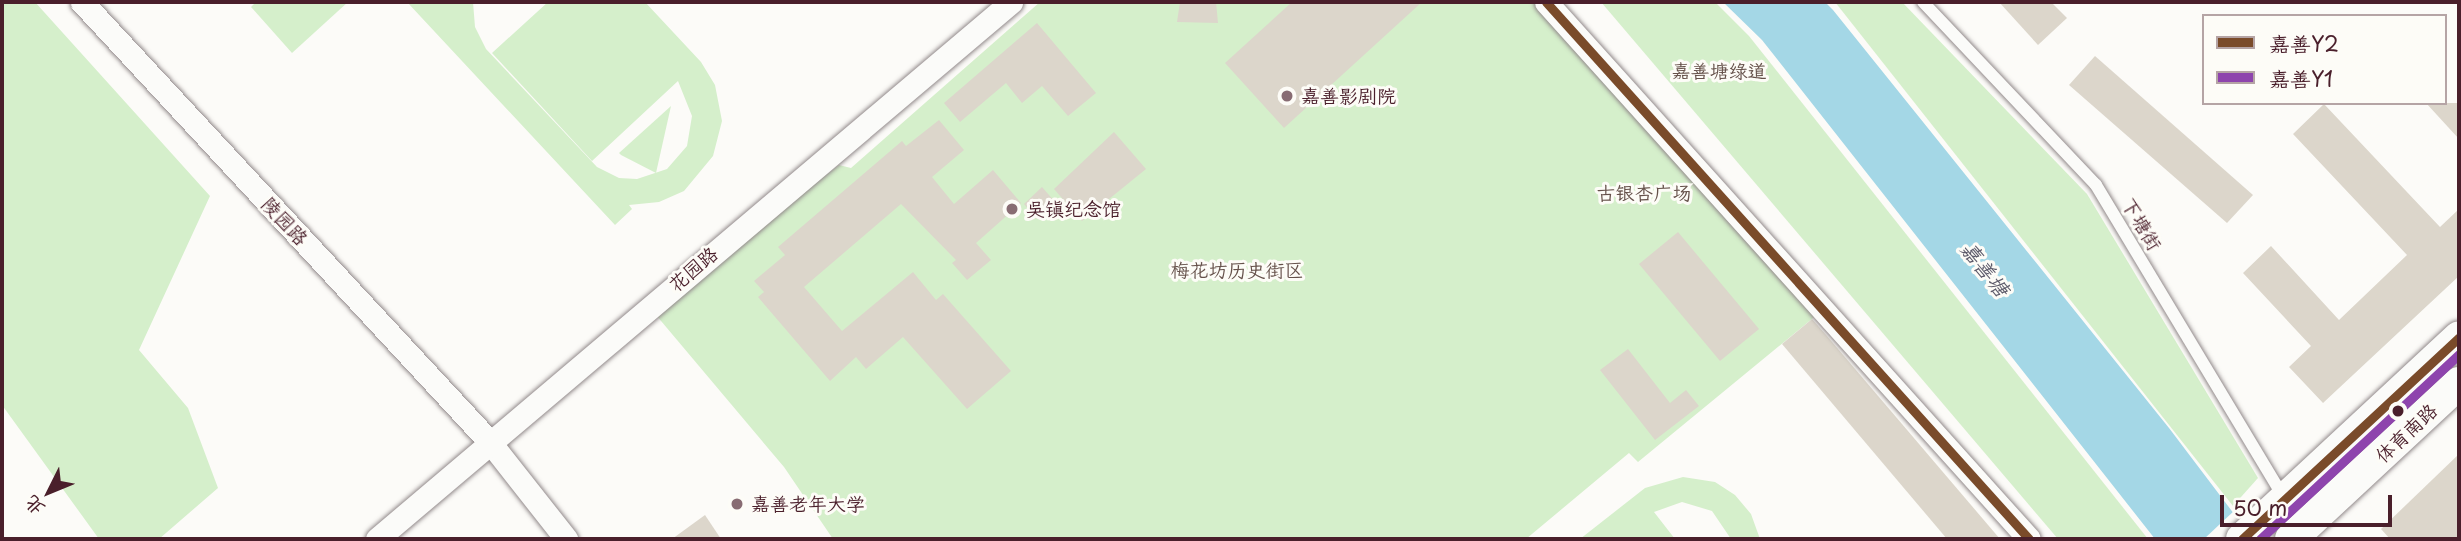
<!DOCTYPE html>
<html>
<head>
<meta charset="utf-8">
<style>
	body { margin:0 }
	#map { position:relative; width:2461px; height:541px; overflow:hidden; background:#fcfbf8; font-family:"Playpen Sans","LXGW WenKai TC",sans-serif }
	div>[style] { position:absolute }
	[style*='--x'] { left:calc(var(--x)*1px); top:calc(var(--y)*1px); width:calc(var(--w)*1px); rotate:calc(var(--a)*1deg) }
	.green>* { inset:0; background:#d5efcb }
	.water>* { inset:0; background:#a4d7e6 }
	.pier>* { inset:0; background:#fcfbf8 }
	.building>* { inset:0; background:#dcd6cb }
	.roads { filter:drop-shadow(0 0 2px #928a8b) drop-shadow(0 0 2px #928a8b) }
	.lane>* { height:12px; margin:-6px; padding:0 6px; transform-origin:6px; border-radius:6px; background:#fbfbf9 }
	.street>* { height:23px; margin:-11.5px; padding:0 11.5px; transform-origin:11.5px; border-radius:11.5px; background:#fbfbf9 }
	.secondary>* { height:32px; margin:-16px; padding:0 16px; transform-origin:16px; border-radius:16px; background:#fbfbf9 }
	.bus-1>* { height:9px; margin:-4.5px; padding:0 4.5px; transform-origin:4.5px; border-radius:4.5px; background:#7a4b2a }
	.bus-2>* { height:9px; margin:-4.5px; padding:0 4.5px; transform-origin:4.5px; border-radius:4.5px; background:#8e44ad }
	.dots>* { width:19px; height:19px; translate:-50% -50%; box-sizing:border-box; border:4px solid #fdfcf7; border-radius:50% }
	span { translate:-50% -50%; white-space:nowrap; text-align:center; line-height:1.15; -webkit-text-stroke:6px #fdfcf7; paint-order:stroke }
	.park-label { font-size:19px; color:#65514a }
	.poi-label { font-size:19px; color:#4a1f2b }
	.left { translate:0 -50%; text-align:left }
	.street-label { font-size:19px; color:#4a1f2b }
	.water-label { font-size:21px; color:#5c5a6a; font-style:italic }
	.frame { position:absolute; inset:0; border:4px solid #4a1f2b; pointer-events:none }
	.legend { position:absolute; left:2202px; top:14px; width:245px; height:91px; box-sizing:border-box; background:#fdfcf7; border:2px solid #b5a4a5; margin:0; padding:9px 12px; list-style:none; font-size:21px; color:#4a1f2b }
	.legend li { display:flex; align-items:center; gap:14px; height:35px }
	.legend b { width:35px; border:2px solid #b5a4a5 }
	.north { position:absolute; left:14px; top:457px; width:70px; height:70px; -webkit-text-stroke:5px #fdfcf7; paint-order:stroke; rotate:227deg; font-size:19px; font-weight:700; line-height:28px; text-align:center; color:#4a1f2b }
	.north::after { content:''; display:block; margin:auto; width:24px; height:32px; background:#4a1f2b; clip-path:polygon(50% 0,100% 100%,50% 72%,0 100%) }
	.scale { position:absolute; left:2220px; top:495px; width:172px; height:32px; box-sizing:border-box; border:4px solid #4a1f2b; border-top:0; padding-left:9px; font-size:21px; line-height:24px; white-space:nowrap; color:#4a1f2b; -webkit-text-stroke:5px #fdfcf7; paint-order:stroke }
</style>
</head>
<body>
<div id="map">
	<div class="green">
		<i style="clip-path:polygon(2px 2px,35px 2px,210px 196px,139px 350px,188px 408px,218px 488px,159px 539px,99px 539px,2px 405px)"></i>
		<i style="clip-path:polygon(256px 2px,348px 2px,292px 53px,251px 7px)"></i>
		<i style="clip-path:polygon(407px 2px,473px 2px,475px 27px,486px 49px,597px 167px,619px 178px,637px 179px,667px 169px,687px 146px,692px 116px,678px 81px,592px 161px,492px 53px,548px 2px,645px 2px,701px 62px,715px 85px,722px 121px,713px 156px,684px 191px,659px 202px,629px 205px,632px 209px,615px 225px)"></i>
		<i style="clip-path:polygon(1040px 2px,1534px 2px,1818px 314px,1638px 462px,1629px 453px,1526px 539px,833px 539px,784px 467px,656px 315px,720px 257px,839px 165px,851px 168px)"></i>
		<i style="clip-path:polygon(1601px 2px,1715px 2px,1749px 36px,2148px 539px,2058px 539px)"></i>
		<i style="clip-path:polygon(1835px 2px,1902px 2px,2087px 194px,2258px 478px,2233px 506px)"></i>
		<i style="clip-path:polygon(671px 106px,656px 173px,621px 155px,619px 153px)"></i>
		<i style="clip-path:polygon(1683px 477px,1715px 482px,1735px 495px,1751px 514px,1760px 539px,1731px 539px,1712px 511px,1682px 502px,1654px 512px,1675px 539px,1580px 539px,1645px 488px)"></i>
	</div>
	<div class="water">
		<i style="clip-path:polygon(1723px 2px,1825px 2px,1833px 10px,2169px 428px,2253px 539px,2155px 539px,1762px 40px)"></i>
	</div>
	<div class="pier">
		<i style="clip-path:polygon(2235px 510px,2256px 539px,2204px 539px)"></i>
	</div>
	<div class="building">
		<i style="clip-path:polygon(1180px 2px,1216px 2px,1218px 23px,1177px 22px)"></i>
		<i style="clip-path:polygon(1292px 2px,1422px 2px,1284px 128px,1225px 63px)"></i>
		<i style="clip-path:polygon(1999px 2px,2051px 2px,2067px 18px,2038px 45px)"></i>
		<i style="clip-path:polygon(1037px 23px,1096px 93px,1068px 116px,1042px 86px,1022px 103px,1006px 83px,960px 122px,944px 103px)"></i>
		<i style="clip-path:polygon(2095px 56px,2253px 195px,2227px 223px,2069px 85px)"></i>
		<i style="clip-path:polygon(2426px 103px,2459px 103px,2459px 139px)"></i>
		<i style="clip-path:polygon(2324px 104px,2440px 227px,2459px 209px,2459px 276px,2323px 403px,2289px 367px,2311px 346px,2243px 273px,2271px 246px,2339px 320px,2407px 255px,2293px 134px)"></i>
		<i style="clip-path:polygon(939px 120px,964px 150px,932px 177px,954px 204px,993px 170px,1021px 203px,976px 243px,991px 260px,967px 280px,952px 263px,956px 260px,901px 204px,804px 287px,842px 331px,913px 272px,936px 300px,943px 294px,1011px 371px,967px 409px,903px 337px,866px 369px,856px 357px,830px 381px,758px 297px,764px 292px,754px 281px,785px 255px,778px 247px,902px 141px,906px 146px)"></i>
		<i style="clip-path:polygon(1114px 132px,1146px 169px,1082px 221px,1054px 189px)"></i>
		<i style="clip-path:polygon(1042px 187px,1056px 203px,1037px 219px,1024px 204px)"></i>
		<i style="clip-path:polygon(1678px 232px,1759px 329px,1720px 361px,1639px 264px)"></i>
		<i style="clip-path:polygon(1812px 319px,1827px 336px,2000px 539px,1947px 539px,1782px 344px)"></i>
		<i style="clip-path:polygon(1628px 349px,1670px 403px,1686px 390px,1699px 406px,1655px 440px,1600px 370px)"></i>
		<i style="clip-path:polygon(2459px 454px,2459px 539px,2390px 539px,2381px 529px)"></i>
		<i style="clip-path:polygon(705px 515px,721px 539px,672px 539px)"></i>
	</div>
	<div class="roads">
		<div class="lane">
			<i style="--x:1923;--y:2;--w:252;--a:46.6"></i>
			<i style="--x:2096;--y:185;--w:365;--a:59"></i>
		</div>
		<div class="street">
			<i style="--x:82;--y:2;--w:599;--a:47.17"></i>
			<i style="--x:489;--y:441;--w:125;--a:51.8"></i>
			<i style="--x:1546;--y:2;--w:722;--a:48.03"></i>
			<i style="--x:377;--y:539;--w:831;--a:-40.26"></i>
		</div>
		<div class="secondary">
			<i style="--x:2242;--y:539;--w:296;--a:-42.9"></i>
			<i style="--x:2291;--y:539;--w:229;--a:-42.9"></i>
		</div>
	</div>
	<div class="bus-1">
		<i style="--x:1546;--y:2;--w:722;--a:48.03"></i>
		<i style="--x:2242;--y:539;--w:296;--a:-42.9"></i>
	</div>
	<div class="bus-2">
		<i style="--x:2260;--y:539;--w:272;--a:-42.9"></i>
	</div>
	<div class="dots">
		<i style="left:1287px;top:96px;background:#886c73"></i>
		<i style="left:1012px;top:209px;background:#886c73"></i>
		<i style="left:2398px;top:411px;background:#4a1f2b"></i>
		<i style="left:737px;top:504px;background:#886c73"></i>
	</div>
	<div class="park-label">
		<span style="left:1719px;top:71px">嘉善塘绿道</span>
		<span style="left:1644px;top:193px">古银杏广场</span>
		<span style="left:1237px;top:270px">梅花坊历史街区</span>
	</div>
	<div class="poi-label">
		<span class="left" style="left:1301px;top:96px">嘉善影剧院</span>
		<span class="left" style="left:1026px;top:209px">吴镇纪念馆</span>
		<span class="left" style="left:751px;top:504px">嘉善老年大学</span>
	</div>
	<div class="street-label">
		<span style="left:285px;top:221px;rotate:47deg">陵园路</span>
		<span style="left:2142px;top:224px;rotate:59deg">下塘街</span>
		<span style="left:693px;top:269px;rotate:-40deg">花园路</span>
		<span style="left:2406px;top:433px;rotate:-43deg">体育南路</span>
	</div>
	<div class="water-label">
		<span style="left:1986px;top:268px;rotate:52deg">嘉善塘</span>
	</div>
	<div class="frame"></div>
	<ul class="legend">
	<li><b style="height:9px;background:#7a4b2a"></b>嘉善Y2</li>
	<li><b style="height:9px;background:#8e44ad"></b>嘉善Y1</li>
	</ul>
	<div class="north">北</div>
	<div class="scale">50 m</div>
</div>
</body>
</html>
